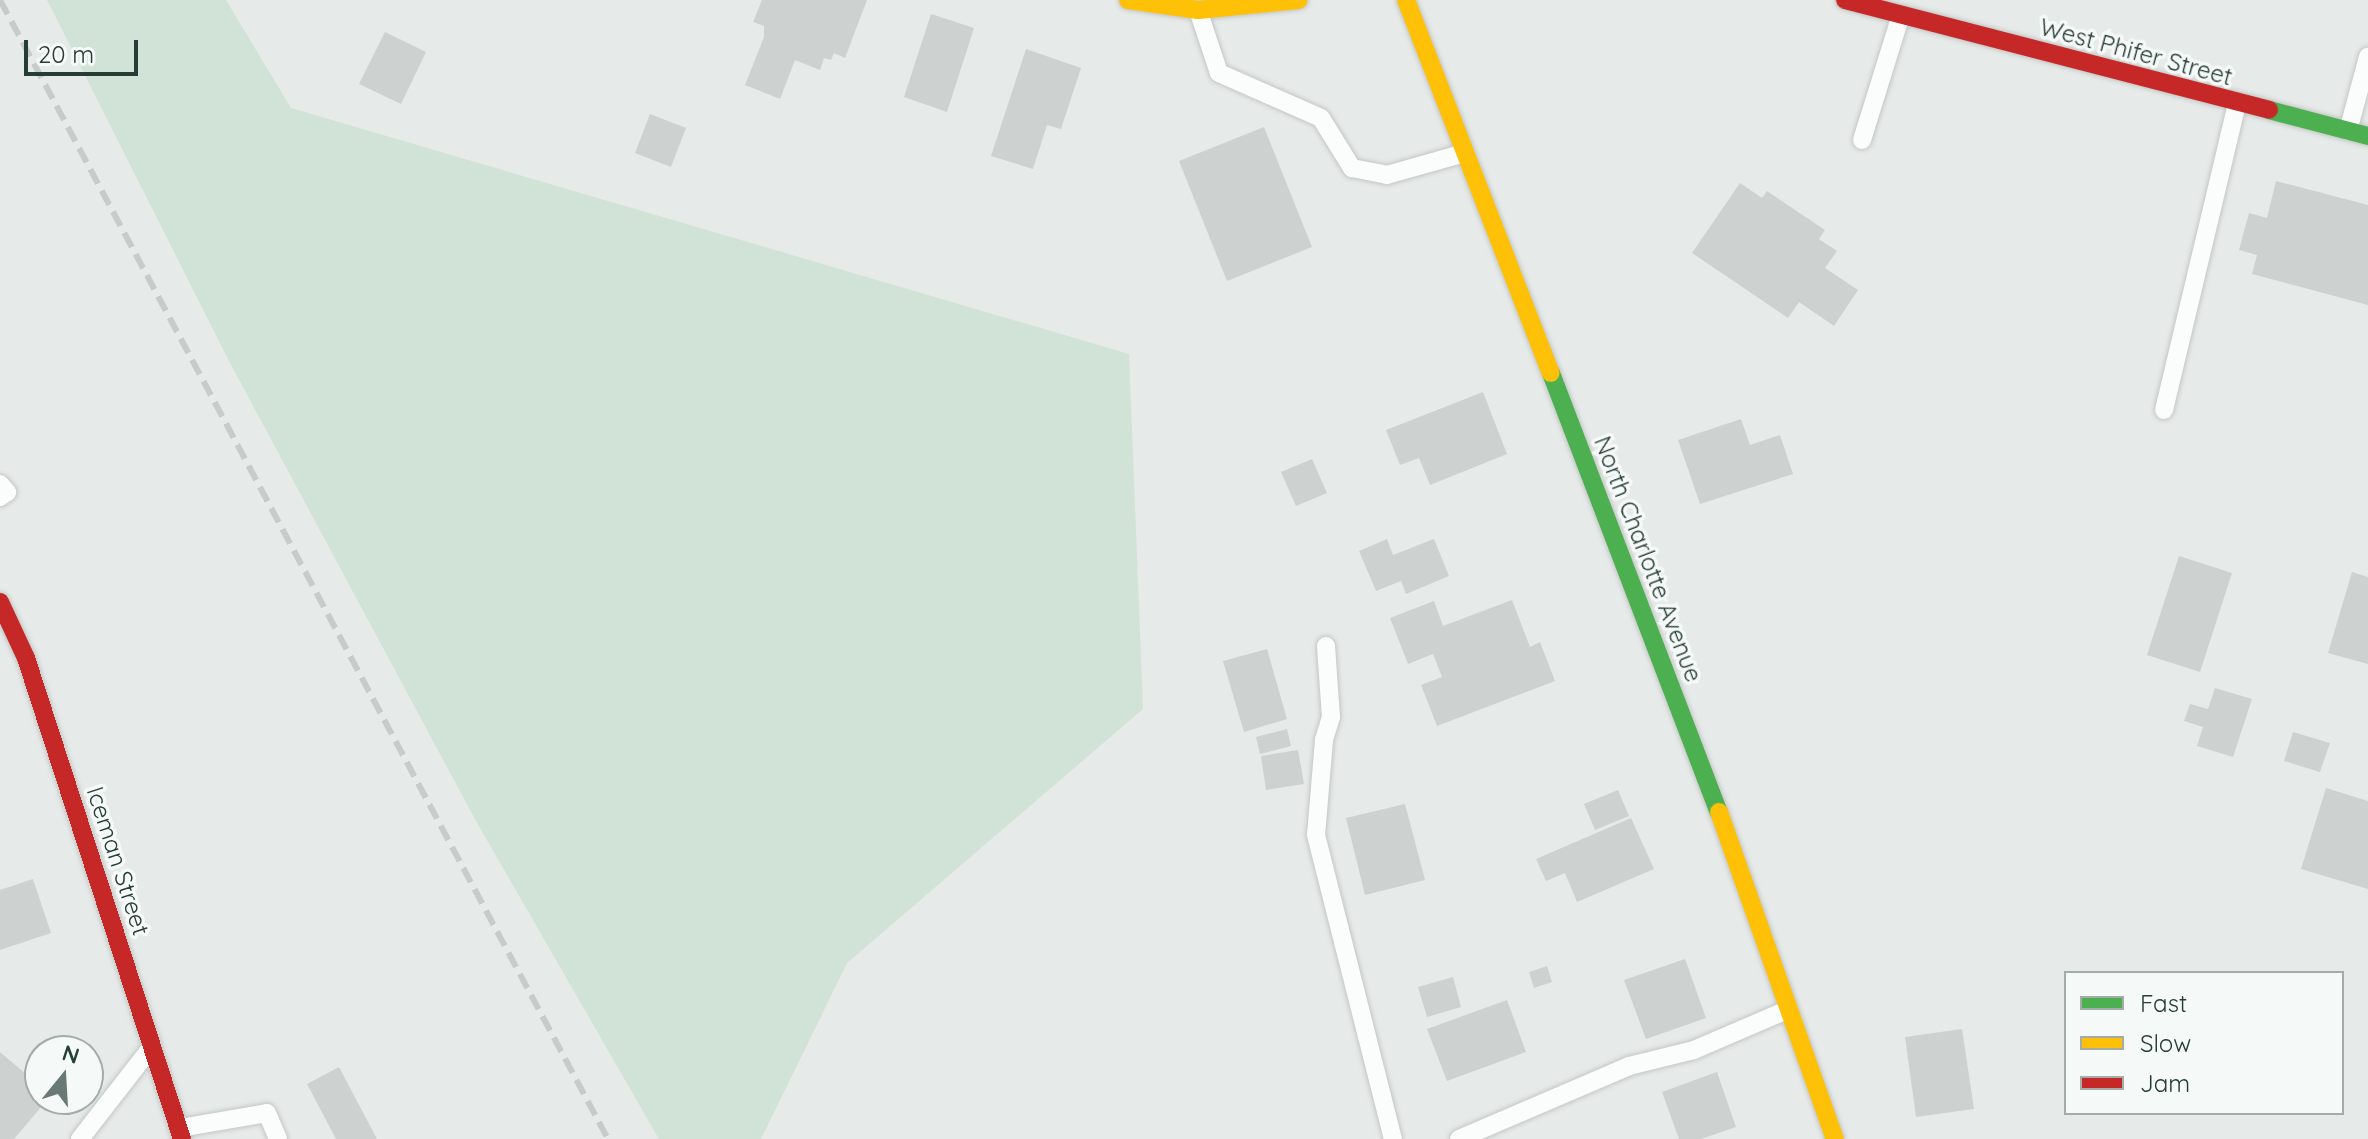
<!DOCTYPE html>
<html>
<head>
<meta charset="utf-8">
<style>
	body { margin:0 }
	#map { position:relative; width:2368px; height:1139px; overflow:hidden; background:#e6eae8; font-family:Quicksand,sans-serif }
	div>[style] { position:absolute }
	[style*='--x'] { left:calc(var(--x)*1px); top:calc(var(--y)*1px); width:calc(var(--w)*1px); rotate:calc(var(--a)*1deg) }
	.green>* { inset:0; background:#d1e2d6 }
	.building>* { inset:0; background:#cdd2d0 }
	.roads { filter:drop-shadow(0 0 2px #c3c7c5) drop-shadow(0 0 2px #c3c7c5) }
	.lane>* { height:18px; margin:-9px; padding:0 9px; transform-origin:9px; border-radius:9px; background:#fbfcfc }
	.fast>* { height:18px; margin:-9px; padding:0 9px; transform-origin:9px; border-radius:9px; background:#4caf50 }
	.slow>* { height:18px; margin:-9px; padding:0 9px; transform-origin:9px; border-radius:9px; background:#ffc107 }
	.jam>* { height:18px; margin:-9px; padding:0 9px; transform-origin:9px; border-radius:9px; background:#c62828 }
	.rail>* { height:6px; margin-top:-3px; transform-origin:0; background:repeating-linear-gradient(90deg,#c7cbca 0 16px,transparent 0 24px) }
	span { translate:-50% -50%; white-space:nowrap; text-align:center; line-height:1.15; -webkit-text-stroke:7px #f5f9f7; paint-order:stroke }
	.street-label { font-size:24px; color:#263c37 }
	.legend { position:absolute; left:2064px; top:971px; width:280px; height:144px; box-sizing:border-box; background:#f5f9f7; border:2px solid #a2adaa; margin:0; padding:10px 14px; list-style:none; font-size:24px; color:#263c37 }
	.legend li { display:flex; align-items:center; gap:16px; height:40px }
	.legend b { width:40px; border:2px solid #a2adaa }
	.north { position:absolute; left:24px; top:1035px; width:80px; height:80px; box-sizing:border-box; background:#f5f9f7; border:2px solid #a2adaa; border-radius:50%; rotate:18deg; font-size:22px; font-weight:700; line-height:32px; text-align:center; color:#263c37 }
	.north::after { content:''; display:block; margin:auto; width:28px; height:36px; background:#697975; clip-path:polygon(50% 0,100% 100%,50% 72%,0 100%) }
	.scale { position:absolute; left:24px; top:40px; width:114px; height:36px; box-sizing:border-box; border:4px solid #263c37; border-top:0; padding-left:10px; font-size:24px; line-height:28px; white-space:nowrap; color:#263c37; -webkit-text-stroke:6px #f5f9f7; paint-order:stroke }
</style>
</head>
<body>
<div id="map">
	<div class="green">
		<i style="clip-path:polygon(47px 0,226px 0,291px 108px,1129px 354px,1143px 709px,847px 963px,761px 1139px,659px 1139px,476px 821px,229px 361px)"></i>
	</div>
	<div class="building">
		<i style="clip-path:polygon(762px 0,867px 0,845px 58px,834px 53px,831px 60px,824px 58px,820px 70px,795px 60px,780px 99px,745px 85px,764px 37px,764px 26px,753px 22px)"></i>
		<i style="clip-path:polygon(931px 14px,974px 28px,947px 112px,904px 97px)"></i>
		<i style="clip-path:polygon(385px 32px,426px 52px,401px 104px,359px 84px)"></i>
		<i style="clip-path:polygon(1026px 49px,1081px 68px,1061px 129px,1047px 125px,1033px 169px,991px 156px)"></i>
		<i style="clip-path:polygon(650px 114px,686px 128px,671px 167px,635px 153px)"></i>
		<i style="clip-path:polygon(1264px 127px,1312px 247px,1227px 281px,1179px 161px)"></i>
		<i style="clip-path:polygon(2276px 181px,2368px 205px,2368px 305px,2252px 274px,2257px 255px,2239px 250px,2249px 213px,2267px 218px)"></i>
		<i style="clip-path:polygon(1740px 183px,1762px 198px,1767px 191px,1825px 230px,1819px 239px,1837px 251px,1825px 268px,1858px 290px,1834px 326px,1799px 302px,1788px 318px,1692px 253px)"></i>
		<i style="clip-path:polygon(1483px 392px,1507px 454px,1430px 485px,1419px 458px,1400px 465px,1386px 430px)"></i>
		<i style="clip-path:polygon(1741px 419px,1750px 445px,1780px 435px,1793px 474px,1700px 504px,1678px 440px)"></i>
		<i style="clip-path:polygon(1312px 459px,1327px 493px,1296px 506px,1281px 472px)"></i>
		<i style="clip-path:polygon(1387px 539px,1393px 555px,1434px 539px,1449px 576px,1406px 594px,1401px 581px,1376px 591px,1359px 551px)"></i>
		<i style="clip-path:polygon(2179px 556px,2232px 573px,2200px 672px,2147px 655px)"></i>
		<i style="clip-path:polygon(2352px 572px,2368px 577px,2368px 664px,2328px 653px)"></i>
		<i style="clip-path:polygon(1512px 600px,1530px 647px,1540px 642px,1555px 681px,1437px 726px,1421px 685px,1442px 677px,1433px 654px,1408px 664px,1390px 618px,1434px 601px,1443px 626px)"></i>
		<i style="clip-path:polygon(1267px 649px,1287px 719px,1244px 732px,1223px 661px)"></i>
		<i style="clip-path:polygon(2215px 688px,2252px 699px,2233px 757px,2197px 746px,2203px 727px,2184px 721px,2190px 704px,2208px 709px)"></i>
		<i style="clip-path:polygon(1287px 729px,1291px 746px,1260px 754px,1256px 737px)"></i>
		<i style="clip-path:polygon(2293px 732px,2330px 743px,2320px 772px,2284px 761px)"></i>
		<i style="clip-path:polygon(1298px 750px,1304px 784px,1266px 790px,1261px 756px)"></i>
		<i style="clip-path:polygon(2326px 788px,2368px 801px,2368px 889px,2301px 869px)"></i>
		<i style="clip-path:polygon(1618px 790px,1629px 816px,1595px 830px,1584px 804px)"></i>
		<i style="clip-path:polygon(1405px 804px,1425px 880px,1365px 895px,1346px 818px)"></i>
		<i style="clip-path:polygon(1631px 818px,1654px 869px,1577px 902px,1565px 873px,1546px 881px,1536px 859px)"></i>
		<i style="clip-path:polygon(33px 879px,51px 933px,0 950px,0 890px)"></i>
		<i style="clip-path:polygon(1685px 959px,1706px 1018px,1646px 1039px,1624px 980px)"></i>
		<i style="clip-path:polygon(1547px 966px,1552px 982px,1534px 988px,1529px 972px)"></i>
		<i style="clip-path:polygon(1453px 977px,1461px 1007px,1427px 1017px,1418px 987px)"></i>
		<i style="clip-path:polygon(1507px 1000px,1526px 1052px,1447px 1081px,1427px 1029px)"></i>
		<i style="clip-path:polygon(1962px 1029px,1974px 1109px,1916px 1117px,1905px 1037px)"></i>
		<i style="clip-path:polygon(0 1052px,40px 1086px,40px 1099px,48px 1099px,14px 1139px,0 1139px)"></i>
		<i style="clip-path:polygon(339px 1067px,377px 1139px,336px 1139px,307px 1084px)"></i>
		<i style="clip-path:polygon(1717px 1072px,1736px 1127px,1701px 1139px,1679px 1139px,1662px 1092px)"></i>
	</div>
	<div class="roads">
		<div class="lane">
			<i style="--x:1198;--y:10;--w:66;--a:71.6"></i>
			<i style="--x:1219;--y:73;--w:111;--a:23.8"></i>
			<i style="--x:1321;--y:118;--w:59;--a:58.2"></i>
			<i style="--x:1352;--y:168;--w:36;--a:11"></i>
			<i style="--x:1387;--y:175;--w:81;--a:-15.8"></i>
			<i style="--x:2348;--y:131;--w:77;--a:-74.9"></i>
			<i style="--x:1862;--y:140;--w:131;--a:-72.7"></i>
			<i style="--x:2164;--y:410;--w:315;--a:-76.6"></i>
			<i style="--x:0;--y:484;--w:11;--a:49"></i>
			<i style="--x:7;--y:492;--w:9;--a:144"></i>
			<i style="--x:1326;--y:646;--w:71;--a:86"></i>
			<i style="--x:1331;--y:717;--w:24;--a:107"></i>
			<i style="--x:1324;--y:740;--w:95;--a:94.8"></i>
			<i style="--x:1316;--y:835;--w:314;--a:75.8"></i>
			<i style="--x:180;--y:1128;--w:88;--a:-9.8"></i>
			<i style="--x:267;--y:1113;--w:28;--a:67"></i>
			<i style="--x:80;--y:1139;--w:114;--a:-52.1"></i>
			<i style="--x:1459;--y:1139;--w:185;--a:-23.2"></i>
			<i style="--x:1629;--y:1066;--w:67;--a:-13.8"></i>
			<i style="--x:1694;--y:1050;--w:103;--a:-23.3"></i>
		</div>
		<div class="fast">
			<i style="--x:2269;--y:110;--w:102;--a:14.7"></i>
			<i style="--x:1551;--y:373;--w:470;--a:69.1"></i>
		</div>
		<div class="slow">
			<i style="--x:1128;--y:0;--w:71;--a:8.1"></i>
			<i style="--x:1198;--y:10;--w:101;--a:-5.7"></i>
			<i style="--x:1406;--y:0;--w:400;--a:68.8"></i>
			<i style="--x:1719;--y:812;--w:347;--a:70.5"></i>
		</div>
		<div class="jam">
			<i style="--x:1845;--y:0;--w:438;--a:14.5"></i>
			<i style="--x:0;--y:602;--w:62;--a:65.1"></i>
			<i style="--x:26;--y:658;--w:506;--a:72.03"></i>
		</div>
	</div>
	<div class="rail">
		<i style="--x:0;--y:0;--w:1291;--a:61.91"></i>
	</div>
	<div class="street-label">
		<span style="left:2136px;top:52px;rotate:15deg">West Phifer Street</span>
		<span style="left:1648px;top:559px;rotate:69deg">North Charlotte Avenue</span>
		<span style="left:118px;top:861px;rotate:72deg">Iceman Street</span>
	</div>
	<ul class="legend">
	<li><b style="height:10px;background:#4caf50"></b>Fast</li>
	<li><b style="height:10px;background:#ffc107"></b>Slow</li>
	<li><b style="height:10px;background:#c62828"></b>Jam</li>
	</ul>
	<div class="north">N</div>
	<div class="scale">20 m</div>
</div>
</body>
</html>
